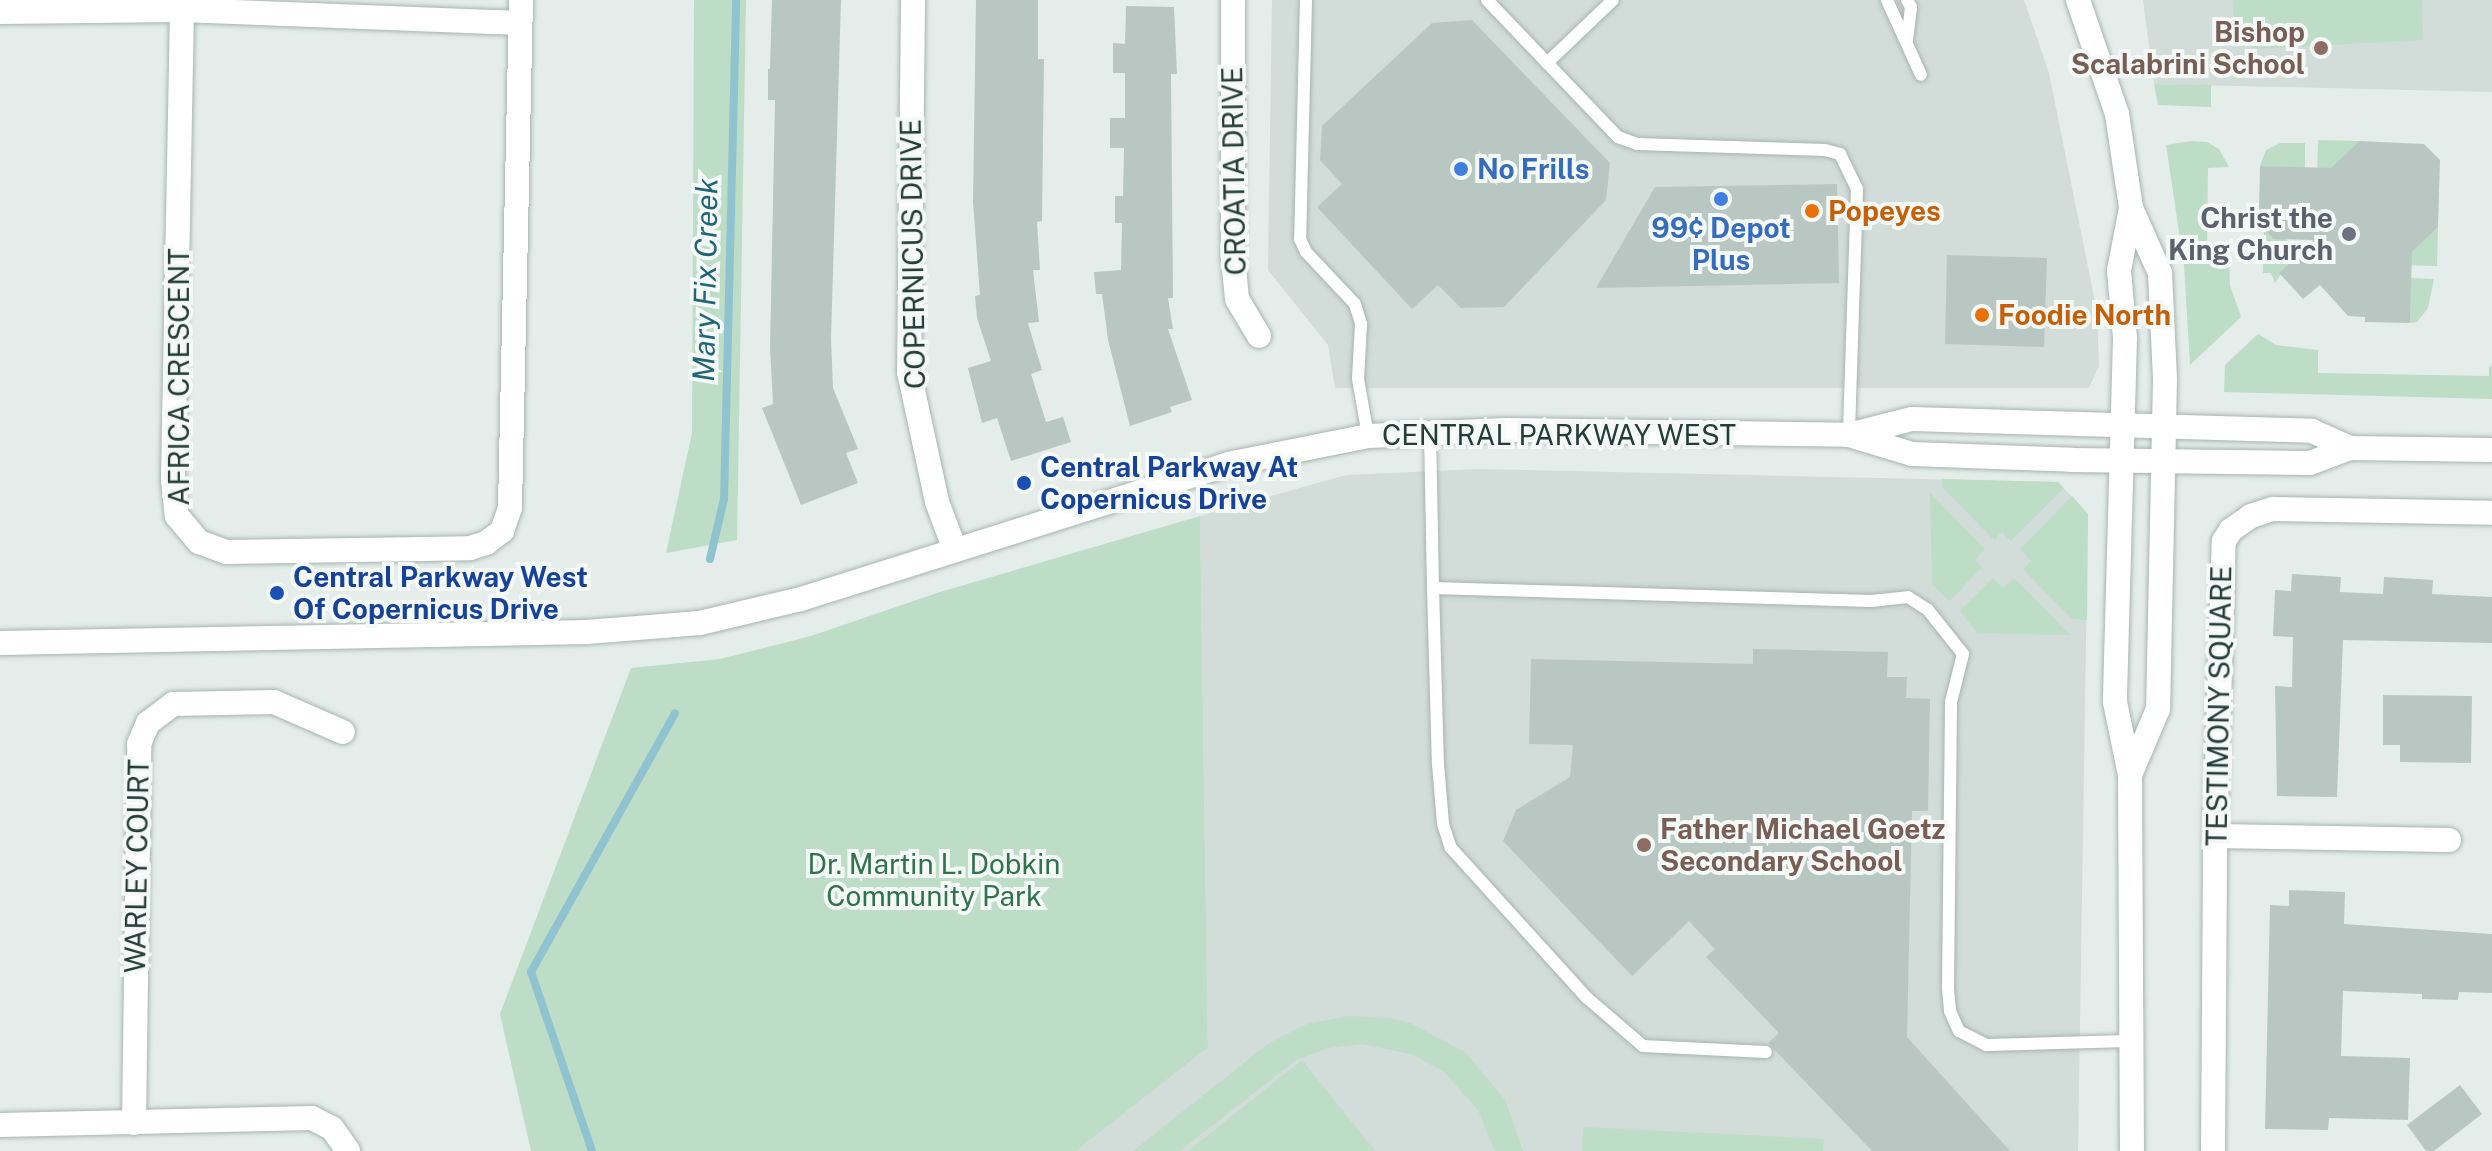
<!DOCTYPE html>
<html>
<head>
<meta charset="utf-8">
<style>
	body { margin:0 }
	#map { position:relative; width:2492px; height:1151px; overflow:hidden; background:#e4ede9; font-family:"Public Sans",sans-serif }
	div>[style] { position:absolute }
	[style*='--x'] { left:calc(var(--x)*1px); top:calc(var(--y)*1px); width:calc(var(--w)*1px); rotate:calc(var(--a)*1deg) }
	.built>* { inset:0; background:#d2dcd8 }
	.green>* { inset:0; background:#beddc7 }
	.stream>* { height:8px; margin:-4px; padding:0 4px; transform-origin:4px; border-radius:4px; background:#8fc3cf }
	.building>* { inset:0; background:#b9c7c2 }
	.roads { filter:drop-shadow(0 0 2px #a7b5b0) drop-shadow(0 0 2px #a7b5b0) }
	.lane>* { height:12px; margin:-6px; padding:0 6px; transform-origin:6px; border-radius:6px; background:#fff }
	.street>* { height:24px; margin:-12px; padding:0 12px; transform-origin:12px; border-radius:12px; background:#fff }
	.secondary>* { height:24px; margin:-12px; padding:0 12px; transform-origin:12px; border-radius:12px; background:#fff }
	.dots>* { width:22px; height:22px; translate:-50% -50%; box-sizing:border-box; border:4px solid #f4f9f7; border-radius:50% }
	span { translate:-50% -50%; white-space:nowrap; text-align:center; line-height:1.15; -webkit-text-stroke:8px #f4f9f7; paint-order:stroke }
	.education-label { font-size:28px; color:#785e54; font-weight:700 }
	.right { translate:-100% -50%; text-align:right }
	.left { translate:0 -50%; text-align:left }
	.shop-label { font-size:28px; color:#366cbe; font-weight:700 }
	.street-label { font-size:28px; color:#243d37 }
	.food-label { font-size:28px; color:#c56008; font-weight:700 }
	.worship-label { font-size:28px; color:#5b616d; font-weight:700 }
	.transit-label { font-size:28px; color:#164399; font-weight:700 }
	.park-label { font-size:28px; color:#30724c }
	.water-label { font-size:30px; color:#216677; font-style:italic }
</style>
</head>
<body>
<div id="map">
	<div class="built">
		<i style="clip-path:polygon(1272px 0,2024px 0,2049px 73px,2097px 312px,2099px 366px,2089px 388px,1335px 388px,1328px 345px,1268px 270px)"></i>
		<i style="clip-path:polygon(2143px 0,2492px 0,2492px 92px,2154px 84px)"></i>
		<i style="clip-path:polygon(1478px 469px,2058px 482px,2088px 514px,2078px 1151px,1076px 1151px,1208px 1046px,1200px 516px,1346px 475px)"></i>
	</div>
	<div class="green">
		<i style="clip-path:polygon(694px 0,746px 0,737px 540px,666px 553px,692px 433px)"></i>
		<i style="clip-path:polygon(2233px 0,2422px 0,2423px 40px,2255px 49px,2234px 35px)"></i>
		<i style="clip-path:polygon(2154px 84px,2211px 85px,2211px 107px,2158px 105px)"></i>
		<i style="clip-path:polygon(2318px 140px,2359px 141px,2317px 182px)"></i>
		<i style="clip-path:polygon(2191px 141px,2207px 142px,2219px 149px,2229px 167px,2208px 168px,2207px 255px,2229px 256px,2230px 285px,2241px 317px,2190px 365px,2184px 265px,2166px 145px)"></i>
		<i style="clip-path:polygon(2280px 143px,2305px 143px,2305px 168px,2260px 166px,2266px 150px)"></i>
		<i style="clip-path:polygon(2438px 227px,2437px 266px,2398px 265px)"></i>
		<i style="clip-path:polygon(2264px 229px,2273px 239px,2286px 239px,2297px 251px,2275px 283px,2271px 273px,2263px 273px)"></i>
		<i style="clip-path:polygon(2411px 278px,2434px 279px,2428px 308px,2417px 322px,2410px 323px)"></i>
		<i style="clip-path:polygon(2258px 334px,2276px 345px,2318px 350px,2318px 373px,2489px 376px,2489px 366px,2492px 367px,2492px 399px,2224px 392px,2225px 365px)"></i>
		<i style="clip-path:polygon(1942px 479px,2058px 482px,2064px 488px,2011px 541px,2002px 532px,1994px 540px,1942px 487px)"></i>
		<i style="clip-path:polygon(1930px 493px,1985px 549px,1975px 559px,1982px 567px,1950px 601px,1932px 585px)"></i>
		<i style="clip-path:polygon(2072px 496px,2088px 514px,2087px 620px,2072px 619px,2023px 569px,2031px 561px,2020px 549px)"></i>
		<i style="clip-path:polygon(1200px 516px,1208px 1047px,1076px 1151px,531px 1151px,500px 1014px,631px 668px,720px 659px,811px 636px,940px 592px)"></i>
		<i style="clip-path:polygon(1993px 578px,2003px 588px,2014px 578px,2070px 635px,1977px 633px,1960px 611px)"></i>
		<i style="clip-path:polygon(1348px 1016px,1390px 1018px,1410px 1023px,1465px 1052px,1505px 1100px,1523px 1151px,1495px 1151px,1478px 1110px,1444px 1072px,1414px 1055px,1363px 1044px,1328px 1048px,1296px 1060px,1180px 1151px,1133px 1151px,1269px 1043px,1307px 1024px)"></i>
		<i style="clip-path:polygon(1302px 1060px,1375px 1151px,1188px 1151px)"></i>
		<i style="clip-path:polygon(1583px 1127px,1824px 1139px,1823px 1151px,1582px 1151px)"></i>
	</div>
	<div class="stream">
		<i style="--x:710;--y:559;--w:62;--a:-76.9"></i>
		<i style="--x:724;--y:499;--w:499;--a:-88.6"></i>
		<i style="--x:592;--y:1151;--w:189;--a:-108.8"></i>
		<i style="--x:531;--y:972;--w:296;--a:-60.9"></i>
	</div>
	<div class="building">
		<i style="clip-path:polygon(772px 0,841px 0,831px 339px,833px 388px,858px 449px,846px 453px,858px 483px,801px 505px,762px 408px,773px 404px,770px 348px,775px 100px,768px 100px,768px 69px,770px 69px)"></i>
		<i style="clip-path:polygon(976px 0,1038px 0,1038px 59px,1044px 59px,1042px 221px,1037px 222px,1040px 270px,1033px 270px,1039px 322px,1028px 323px,1042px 370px,1031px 374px,1046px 422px,1063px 417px,1071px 442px,1011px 461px,997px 418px,982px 423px,968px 368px,991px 361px,977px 318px,975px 296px,980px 295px,973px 202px)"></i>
		<i style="clip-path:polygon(1126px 6px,1174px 7px,1177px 74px,1171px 74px,1173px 298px,1168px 298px,1173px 329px,1168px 329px,1192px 400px,1170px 407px,1172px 412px,1130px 426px,1108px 340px,1102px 294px,1096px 294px,1094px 272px,1121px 270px,1122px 223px,1115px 223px,1115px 196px,1123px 196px,1124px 148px,1110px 148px,1110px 118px,1125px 118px,1125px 73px,1113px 73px,1113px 43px,1125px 44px)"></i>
		<i style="clip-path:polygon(1472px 20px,1610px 163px,1606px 200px,1504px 307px,1461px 308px,1438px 285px,1412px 309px,1317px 207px,1342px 184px,1320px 160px,1322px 126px,1432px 23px)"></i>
		<i style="clip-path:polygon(2359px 141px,2424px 144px,2440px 160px,2438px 227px,2412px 252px,2410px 323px,2365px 322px,2365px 317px,2348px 316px,2320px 285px,2303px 299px,2279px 273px,2313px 240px,2273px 239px,2264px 229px,2264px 211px,2259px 211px,2260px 166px,2331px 168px)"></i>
		<i style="clip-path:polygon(1837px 184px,1839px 283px,1596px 288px,1655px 187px)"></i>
		<i style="clip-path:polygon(1947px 255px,2047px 258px,2044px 347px,1945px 344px)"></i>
		<i style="clip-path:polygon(2292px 574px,2341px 577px,2340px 592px,2383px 594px,2384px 577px,2433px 580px,2432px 594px,2492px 597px,2492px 643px,2343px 640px,2337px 797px,2277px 796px,2275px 686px,2292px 687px,2293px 637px,2273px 636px,2275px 590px,2291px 591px)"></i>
		<i style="clip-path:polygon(1753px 649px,1888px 652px,1887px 677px,1907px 677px,1906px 698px,1930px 699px,1928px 811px,1912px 811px,1907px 1037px,2010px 1151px,1872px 1151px,1768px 1043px,1779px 1033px,1706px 957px,1715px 949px,1689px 921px,1632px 976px,1503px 841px,1516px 810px,1570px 777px,1573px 745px,1529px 744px,1531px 659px,1753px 664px)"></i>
		<i style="clip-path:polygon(2383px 695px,2472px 696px,2471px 763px,2400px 762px,2400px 745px,2383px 745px)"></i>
		<i style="clip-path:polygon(2289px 890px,2345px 892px,2344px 924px,2492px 934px,2492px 993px,2459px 992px,2458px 1000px,2422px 999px,2422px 994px,2343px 991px,2341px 1056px,2410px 1058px,2408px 1120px,2329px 1118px,2328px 1130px,2265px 1129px,2270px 905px,2289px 906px)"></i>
		<i style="clip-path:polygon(2460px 1085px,2482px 1114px,2434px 1151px,2426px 1151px,2407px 1125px)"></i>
	</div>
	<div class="roads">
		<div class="lane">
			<i style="--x:1306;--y:0;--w:239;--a:91.4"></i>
			<i style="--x:1300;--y:239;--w:14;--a:65"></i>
			<i style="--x:1306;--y:252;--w:71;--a:46.7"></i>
			<i style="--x:1355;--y:304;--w:21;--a:73"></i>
			<i style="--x:1361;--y:324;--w:55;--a:93.1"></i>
			<i style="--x:1358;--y:379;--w:58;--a:80"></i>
			<i style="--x:1487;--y:0;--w:190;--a:46.3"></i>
			<i style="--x:1618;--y:137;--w:20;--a:20"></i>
			<i style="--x:1637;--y:144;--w:188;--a:1.8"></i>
			<i style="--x:1825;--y:150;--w:16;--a:15"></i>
			<i style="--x:1840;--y:154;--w:39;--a:64"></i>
			<i style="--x:1857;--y:189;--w:246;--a:91.9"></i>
			<i style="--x:1887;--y:0;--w:82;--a:65.6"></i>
			<i style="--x:1907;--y:40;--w:33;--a:-83"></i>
			<i style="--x:1911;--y:7;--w:8;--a:-120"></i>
			<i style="--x:1547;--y:63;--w:91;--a:-43.7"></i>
			<i style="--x:1430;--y:431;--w:157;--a:88.9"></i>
			<i style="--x:1433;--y:588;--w:438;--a:1.7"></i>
			<i style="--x:1871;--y:601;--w:37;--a:-6"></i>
			<i style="--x:1908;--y:597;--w:24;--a:33"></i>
			<i style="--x:1928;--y:610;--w:56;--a:51.5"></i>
			<i style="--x:1963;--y:654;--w:49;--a:104"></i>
			<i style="--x:1951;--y:702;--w:286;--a:90.6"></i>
			<i style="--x:1948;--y:988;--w:23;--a:85"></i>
			<i style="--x:1950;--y:1011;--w:22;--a:66"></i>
			<i style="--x:1959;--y:1031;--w:30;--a:27"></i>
			<i style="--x:1986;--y:1045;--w:143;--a:-1.6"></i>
			<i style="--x:1433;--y:588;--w:176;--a:88.4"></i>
			<i style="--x:1438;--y:764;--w:60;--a:85.2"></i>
			<i style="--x:1443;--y:824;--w:25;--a:72"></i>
			<i style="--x:1451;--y:848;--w:201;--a:47.8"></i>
			<i style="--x:1586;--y:997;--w:75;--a:40.7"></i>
			<i style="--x:1643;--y:1046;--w:123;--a:2.8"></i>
		</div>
		<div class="street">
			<i style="--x:913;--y:0;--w:372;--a:90.6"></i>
			<i style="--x:909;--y:372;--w:133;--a:77.8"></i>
			<i style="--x:937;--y:502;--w:51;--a:69.4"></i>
			<i style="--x:1233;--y:0;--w:258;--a:90"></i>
			<i style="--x:1233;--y:258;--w:41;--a:84.4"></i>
			<i style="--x:1237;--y:299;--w:43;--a:59.3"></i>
			<i style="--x:182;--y:10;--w:470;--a:91.1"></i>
			<i style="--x:173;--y:480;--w:36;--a:84"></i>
			<i style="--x:177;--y:516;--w:34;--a:50"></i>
			<i style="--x:199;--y:542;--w:29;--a:20"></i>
			<i style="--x:226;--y:552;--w:244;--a:-0.9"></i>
			<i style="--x:470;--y:548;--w:17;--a:-17"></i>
			<i style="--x:486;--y:543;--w:20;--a:-37"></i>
			<i style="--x:502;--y:531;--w:24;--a:-71"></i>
			<i style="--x:510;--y:508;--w:508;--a:-88.76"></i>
			<i style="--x:0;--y:12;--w:182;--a:-0.6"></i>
			<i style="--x:182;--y:10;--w:338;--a:2.2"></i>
			<i style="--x:2215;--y:836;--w:234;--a:1"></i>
			<i style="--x:134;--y:1123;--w:379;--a:-89.2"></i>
			<i style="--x:139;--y:744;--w:23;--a:-67"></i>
			<i style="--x:148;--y:723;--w:31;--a:-37"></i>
			<i style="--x:173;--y:704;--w:101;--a:-1.1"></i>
			<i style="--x:274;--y:702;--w:75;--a:23.5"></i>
			<i style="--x:0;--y:1125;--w:312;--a:-1.3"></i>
			<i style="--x:312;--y:1118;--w:22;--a:27"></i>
			<i style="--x:332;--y:1128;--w:28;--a:55"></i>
			<i style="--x:2213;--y:1151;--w:315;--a:-89.6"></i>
			<i style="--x:2215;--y:836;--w:295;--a:-88.3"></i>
			<i style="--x:2224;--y:541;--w:13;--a:-58"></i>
			<i style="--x:2231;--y:530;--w:24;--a:-35"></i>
			<i style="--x:2251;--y:516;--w:23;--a:-18"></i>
			<i style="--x:2273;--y:509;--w:219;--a:1"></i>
		</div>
		<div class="secondary">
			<i style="--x:2078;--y:0;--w:120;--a:71.1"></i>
			<i style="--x:2117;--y:114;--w:95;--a:81.5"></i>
			<i style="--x:2131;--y:208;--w:71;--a:66"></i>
			<i style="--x:2160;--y:273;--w:106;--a:87.3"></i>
			<i style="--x:2165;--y:379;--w:330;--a:91.2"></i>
			<i style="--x:2158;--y:709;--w:72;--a:113"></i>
			<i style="--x:2131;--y:208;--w:64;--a:100.8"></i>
			<i style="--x:2119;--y:271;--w:67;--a:84.9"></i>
			<i style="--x:2125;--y:338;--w:364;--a:91.6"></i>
			<i style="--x:2115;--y:702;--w:75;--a:78.4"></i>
			<i style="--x:2130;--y:775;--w:376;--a:89.7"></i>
			<i style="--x:1849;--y:435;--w:66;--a:16.8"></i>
			<i style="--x:1912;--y:454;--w:160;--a:2.1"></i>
			<i style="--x:2072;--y:460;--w:238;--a:0.7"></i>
			<i style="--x:2310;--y:463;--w:43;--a:-20.6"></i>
			<i style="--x:2350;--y:448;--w:142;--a:0.8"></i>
			<i style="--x:0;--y:643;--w:587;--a:-1.07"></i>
			<i style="--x:587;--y:632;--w:113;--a:-4.6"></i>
			<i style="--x:700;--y:623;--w:104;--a:-13.4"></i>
			<i style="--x:801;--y:599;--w:448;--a:-17.5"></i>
			<i style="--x:1228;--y:464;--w:143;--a:-11.3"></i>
			<i style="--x:1368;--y:436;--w:138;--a:-2.5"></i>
			<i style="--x:1506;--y:430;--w:343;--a:0.8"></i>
			<i style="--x:1849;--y:435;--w:65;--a:-14.3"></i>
			<i style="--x:1912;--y:419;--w:400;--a:1.7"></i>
			<i style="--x:2312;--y:431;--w:42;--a:24.1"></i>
		</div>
	</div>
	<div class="dots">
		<i style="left:2321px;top:48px;background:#8d6e63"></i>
		<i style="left:1461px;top:169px;background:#3f7fe0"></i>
		<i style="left:1721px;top:199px;background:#3f7fe0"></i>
		<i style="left:1812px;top:211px;background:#e8710a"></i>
		<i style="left:2349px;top:234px;background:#6b7280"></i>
		<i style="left:1982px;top:315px;background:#e8710a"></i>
		<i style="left:1024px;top:483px;background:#1a4fb4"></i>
		<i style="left:277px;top:593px;background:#1a4fb4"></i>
		<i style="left:1644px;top:845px;background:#8d6e63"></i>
	</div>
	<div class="education-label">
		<span class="right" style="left:2305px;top:48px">Bishop<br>Scalabrini School</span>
		<span class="left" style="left:1660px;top:845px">Father Michael Goetz<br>Secondary School</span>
	</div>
	<div class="shop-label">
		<span class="left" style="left:1477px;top:169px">No Frills</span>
		<span style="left:1721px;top:244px">99¢ Depot<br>Plus</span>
	</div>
	<div class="street-label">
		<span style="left:1234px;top:171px;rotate:-91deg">CROATIA DRIVE</span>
		<span style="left:913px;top:254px;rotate:-91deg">COPERNICUS DRIVE</span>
		<span style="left:179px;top:377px;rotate:-90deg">AFRICA CRESCENT</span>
		<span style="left:1559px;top:435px">CENTRAL PARKWAY WEST</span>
		<span style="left:2219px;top:706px;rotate:-89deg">TESTIMONY SQUARE</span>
		<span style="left:137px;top:866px;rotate:-89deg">WARLEY COURT</span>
	</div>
	<div class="food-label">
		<span class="left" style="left:1828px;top:211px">Popeyes</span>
		<span class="left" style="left:1998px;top:315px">Foodie North</span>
	</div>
	<div class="worship-label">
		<span class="right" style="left:2333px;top:234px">Christ the<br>King Church</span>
	</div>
	<div class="transit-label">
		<span class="left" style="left:1040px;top:483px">Central Parkway At<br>Copernicus Drive</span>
		<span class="left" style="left:293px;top:593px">Central Parkway West<br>Of Copernicus Drive</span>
	</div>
	<div class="park-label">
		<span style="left:934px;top:880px">Dr. Martin L. Dobkin<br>Community Park</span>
	</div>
	<div class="water-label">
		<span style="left:705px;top:280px;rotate:-89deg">Mary Fix Creek</span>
	</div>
</div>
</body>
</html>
